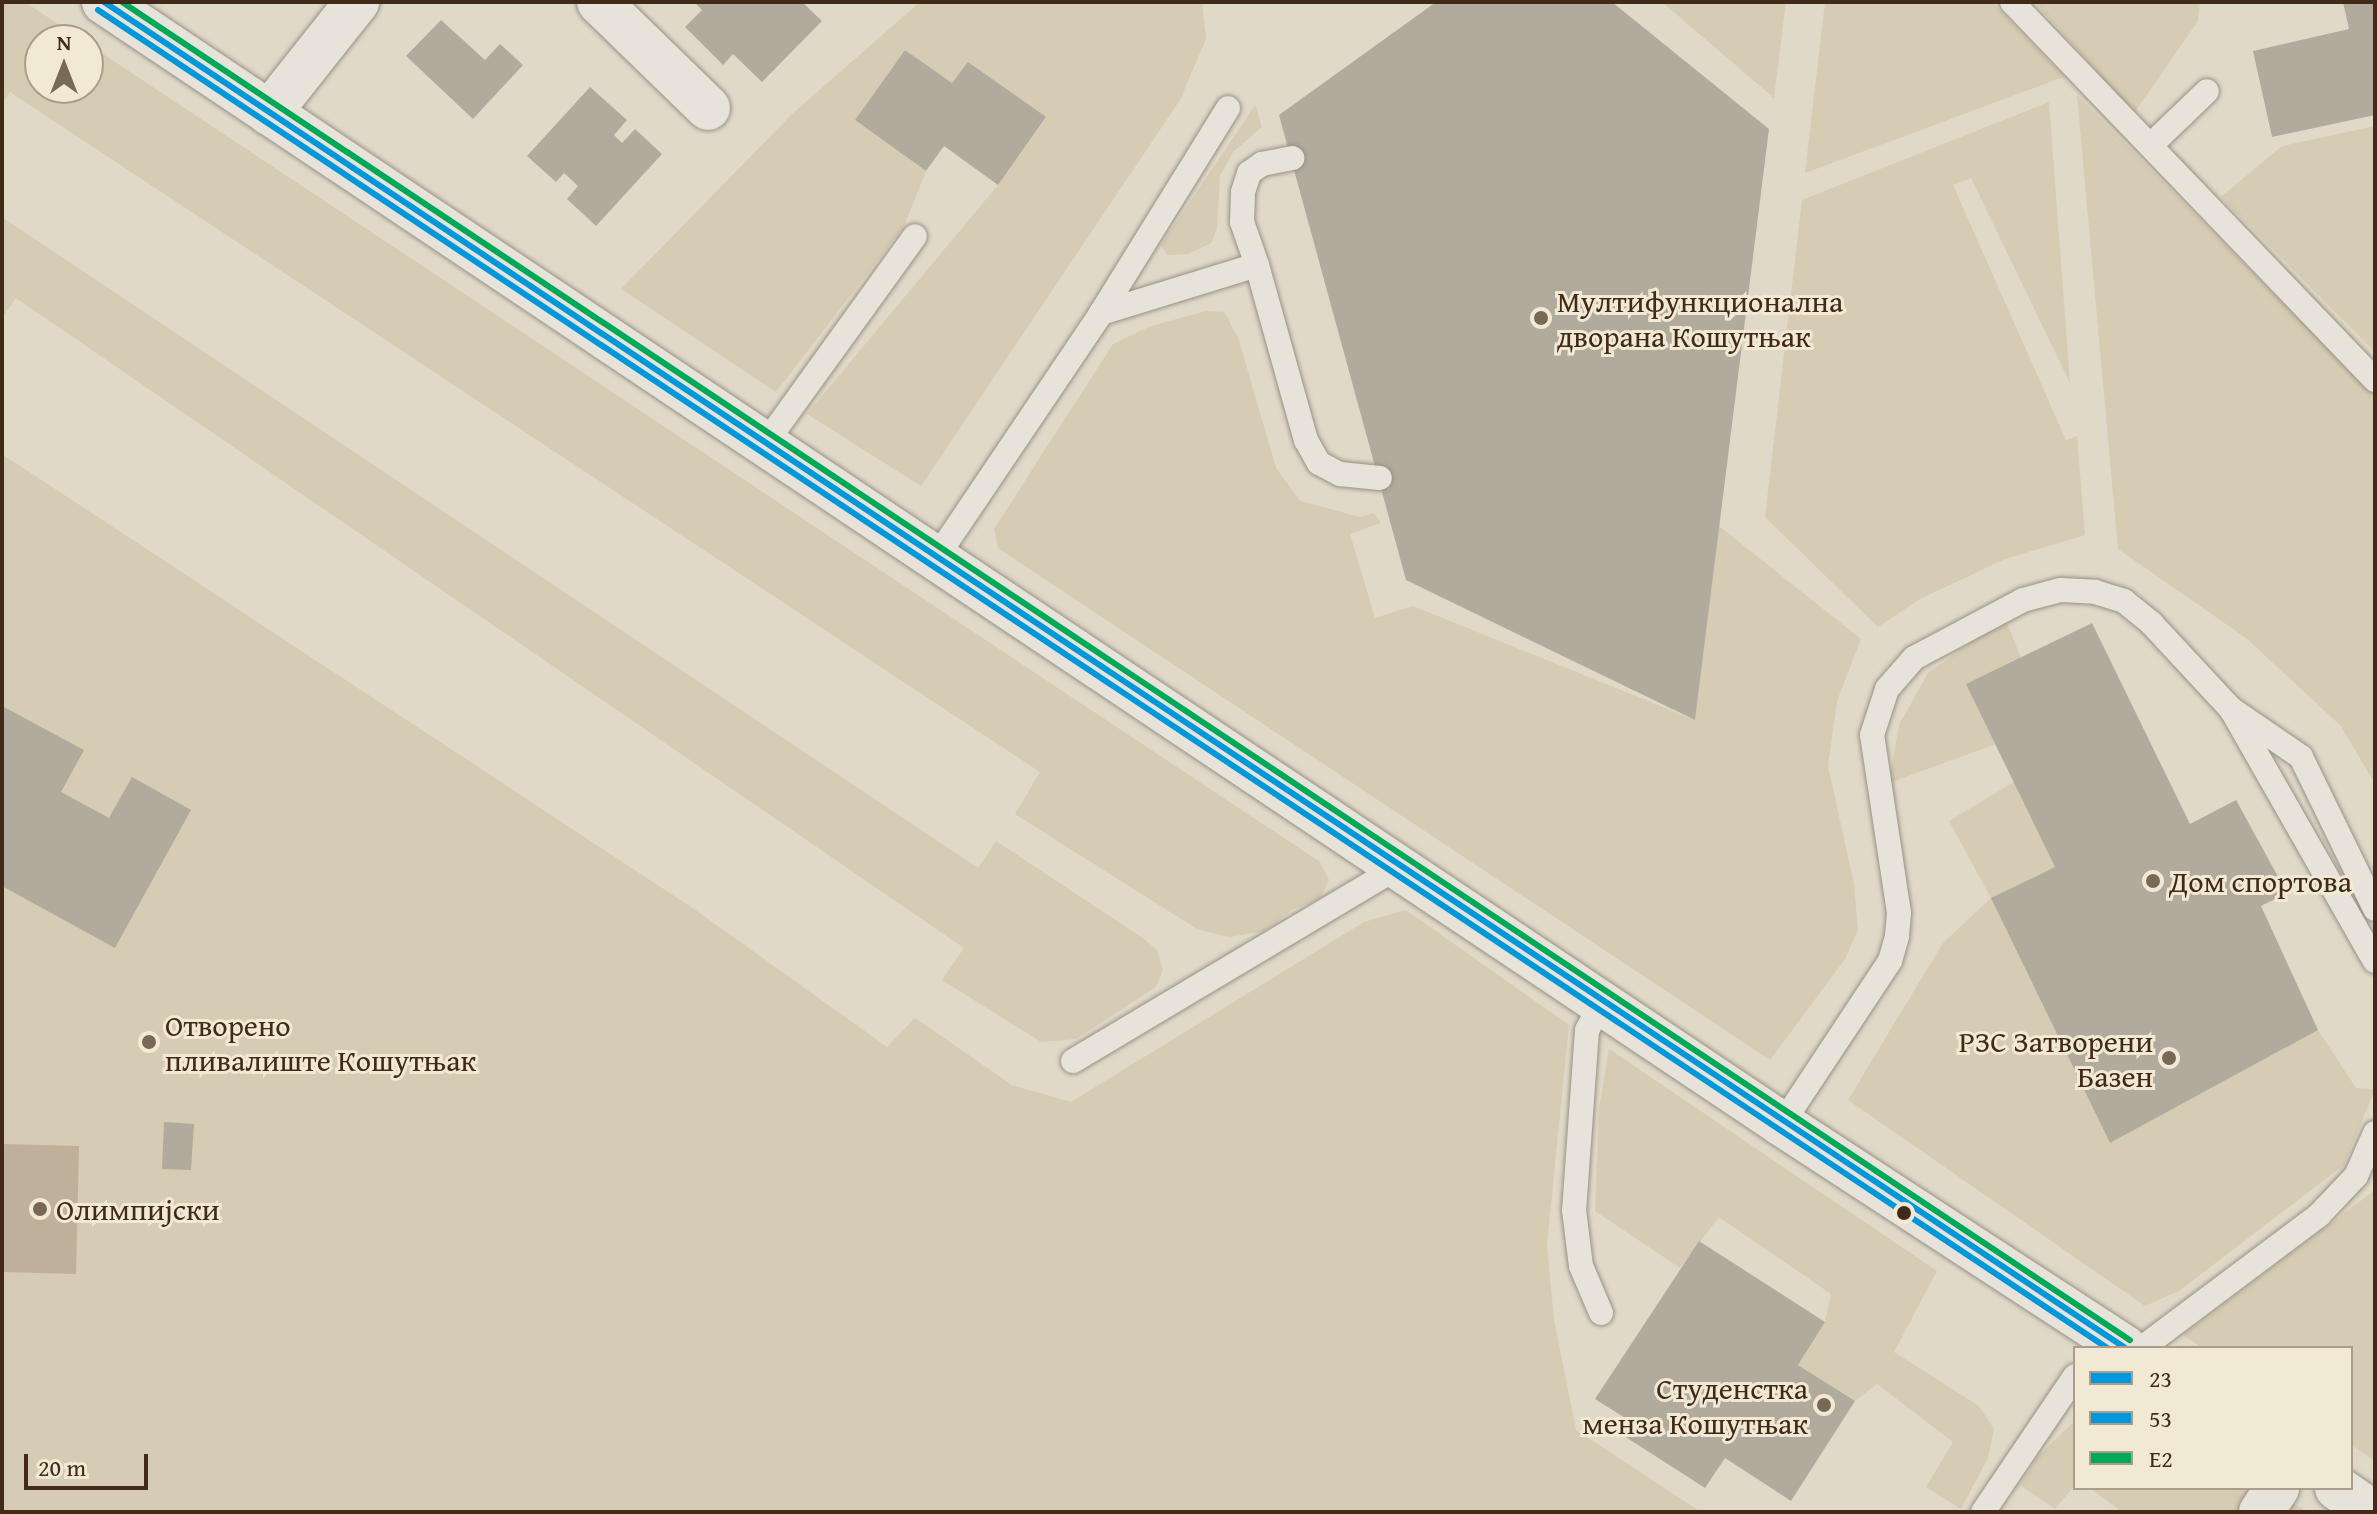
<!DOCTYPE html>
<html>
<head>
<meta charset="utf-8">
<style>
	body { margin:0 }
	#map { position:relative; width:2377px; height:1514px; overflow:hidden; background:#e0d9c8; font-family:"Gentium Book Plus",serif }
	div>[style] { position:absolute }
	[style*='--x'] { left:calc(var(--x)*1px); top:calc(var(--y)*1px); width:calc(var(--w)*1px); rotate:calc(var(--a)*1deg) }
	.green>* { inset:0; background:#d6cbb3 }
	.water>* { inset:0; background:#bfb199 }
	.building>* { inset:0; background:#b1ab9e }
	.roads { filter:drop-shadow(0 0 2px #989285) drop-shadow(0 0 2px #989285) }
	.lane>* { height:24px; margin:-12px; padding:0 12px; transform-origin:12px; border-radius:12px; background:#e7e3db }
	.street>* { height:44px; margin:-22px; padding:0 22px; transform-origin:22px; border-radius:22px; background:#e7e3db }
	.secondary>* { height:44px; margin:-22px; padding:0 22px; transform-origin:22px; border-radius:22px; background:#e7e3db }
	.bus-1>* { height:6px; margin:-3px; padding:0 3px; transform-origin:3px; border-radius:3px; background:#0098da }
	.bus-2>* { height:6px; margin:-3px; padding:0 3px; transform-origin:3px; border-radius:3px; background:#0098da }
	.bus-3>* { height:6px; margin:-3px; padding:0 3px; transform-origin:3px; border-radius:3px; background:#00a859 }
	.dots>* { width:22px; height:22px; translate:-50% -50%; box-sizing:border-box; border:4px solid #f2e9d4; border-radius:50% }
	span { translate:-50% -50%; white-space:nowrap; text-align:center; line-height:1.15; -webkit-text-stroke:6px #f2e9d4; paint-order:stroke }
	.poi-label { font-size:30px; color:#412b18 }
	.left { translate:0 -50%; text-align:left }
	.right { translate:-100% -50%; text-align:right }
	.frame { position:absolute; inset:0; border:4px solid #412b18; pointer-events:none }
	.legend { position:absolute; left:2073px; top:1346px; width:280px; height:144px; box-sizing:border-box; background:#f2e9d4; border:2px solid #ab9d89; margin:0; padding:10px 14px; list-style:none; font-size:24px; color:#412b18 }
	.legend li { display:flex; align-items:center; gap:16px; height:40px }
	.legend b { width:40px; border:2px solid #ab9d89 }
	.north { position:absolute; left:24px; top:24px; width:80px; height:80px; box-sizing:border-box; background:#f2e9d4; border:2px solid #ab9d89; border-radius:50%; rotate:0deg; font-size:22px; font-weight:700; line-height:32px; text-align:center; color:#412b18 }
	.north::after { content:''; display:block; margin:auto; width:28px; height:36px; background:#796856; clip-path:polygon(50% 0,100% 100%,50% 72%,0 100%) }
	.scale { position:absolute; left:24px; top:1454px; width:124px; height:36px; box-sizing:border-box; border:4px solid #412b18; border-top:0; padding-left:10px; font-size:24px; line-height:28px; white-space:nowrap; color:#412b18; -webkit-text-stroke:6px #f2e9d4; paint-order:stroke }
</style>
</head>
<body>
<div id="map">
	<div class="green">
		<i style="clip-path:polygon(2px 2px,25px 2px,82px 40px,40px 40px,40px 88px,88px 88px,88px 44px,1320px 862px,1329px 880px,1320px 899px,1293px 909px,1264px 931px,1229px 937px,1197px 929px,1015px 814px,1040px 772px,10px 92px,2px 104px)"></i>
		<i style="clip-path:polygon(920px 2px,1202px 2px,1206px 39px,1180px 100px,921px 486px,807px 414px,998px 185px,1046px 118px,968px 63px,952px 83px,905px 50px,855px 120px,926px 171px,904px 226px,776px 392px,621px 289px,792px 114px)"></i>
		<i style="clip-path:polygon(1662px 2px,1786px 2px,1774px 98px)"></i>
		<i style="clip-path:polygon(1825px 2px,1992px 2px,2064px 77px,1805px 173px)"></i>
		<i style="clip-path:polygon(2035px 2px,2200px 2px,2198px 21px,2134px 113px)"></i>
		<i style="clip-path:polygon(2077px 95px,2375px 396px,2375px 784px,2341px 726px,2246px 638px,2118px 549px)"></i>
		<i style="clip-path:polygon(2049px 102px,2070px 383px,1971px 178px,1953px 185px,2066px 440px,2077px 436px,2085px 535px,2005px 559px,1920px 599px,1878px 627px,1765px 517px,1802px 200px)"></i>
		<i style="clip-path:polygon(1255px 105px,1262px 127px,1233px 152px,1220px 176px,1217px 229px,1211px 243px,1188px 254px,1167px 255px,1161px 245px)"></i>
		<i style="clip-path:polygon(2375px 126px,2375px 352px,2221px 197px,2282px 146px)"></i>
		<i style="clip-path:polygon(2px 217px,978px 868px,996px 841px,1144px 939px,1157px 950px,1163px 970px,1156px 987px,1076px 1039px,1041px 1042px,942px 980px,964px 948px,16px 298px,2px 318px)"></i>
		<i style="clip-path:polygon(1206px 311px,1224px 312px,1238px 337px,1276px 468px,1300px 501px,1360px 517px,1374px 513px,1381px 523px,1350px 534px,1375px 618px,1413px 606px,1695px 720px,1719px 526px,1861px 639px,1837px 701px,1828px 766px,1854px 884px,1858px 930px,1845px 959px,1770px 1060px,998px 548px,994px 529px,1113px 344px,1151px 326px)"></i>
		<i style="clip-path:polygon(2px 454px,694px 909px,887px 1047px,915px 1018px,1012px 1085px,1071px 1102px,1364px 922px,1406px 910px,1569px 1025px,1547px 1245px,1554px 1320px,1576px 1430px,1701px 1512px,2px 1512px)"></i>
		<i style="clip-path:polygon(2005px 618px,2021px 658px,1996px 744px,1889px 783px,1899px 725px,1928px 673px)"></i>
		<i style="clip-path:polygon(2014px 782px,2055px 867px,1992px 898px,2110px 1143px,2318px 1030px,2356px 1088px,2375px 1089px,2344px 1165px,2179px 1291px,2145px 1306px,1848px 1100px,1943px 943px,1991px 898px,1949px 821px)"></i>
		<i style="clip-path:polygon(1609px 1049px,1937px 1271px,1894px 1352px,1979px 1406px,1994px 1429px,1988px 1458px,1961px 1509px,1926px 1487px,1953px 1442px,1877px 1384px,1855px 1401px,1798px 1365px,1825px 1322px,1831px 1294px,1719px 1217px,1680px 1268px,1595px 1211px,1599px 1109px)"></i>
		<i style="clip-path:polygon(2375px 1190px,2375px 1461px,2351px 1445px,2351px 1348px,2203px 1348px,2183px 1335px)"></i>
		<i style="clip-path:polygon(2075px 1421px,2075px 1485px,2055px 1509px,2020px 1485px,2038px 1456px)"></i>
		<i style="clip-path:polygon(2090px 1488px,2269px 1488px,2307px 1512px,2122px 1512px)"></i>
	</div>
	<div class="water">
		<i style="clip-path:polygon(2px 1144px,79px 1146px,76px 1274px,2px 1272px)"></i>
	</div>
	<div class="building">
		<i style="clip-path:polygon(694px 2px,802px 2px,822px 21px,762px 82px,733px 54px,723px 65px,685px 27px,702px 10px)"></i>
		<i style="clip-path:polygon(1436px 2px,1612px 2px,1769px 129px,1695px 720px,1406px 580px,1279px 115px)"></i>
		<i style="clip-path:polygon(2343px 2px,2375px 2px,2375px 115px,2272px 137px,2253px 51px,2349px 29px)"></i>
		<i style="clip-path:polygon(441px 20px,485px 60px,500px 44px,523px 65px,473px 119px,406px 56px)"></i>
		<i style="clip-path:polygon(905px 50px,952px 83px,968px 62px,1046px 117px,998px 185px,944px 146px,926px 171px,855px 120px)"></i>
		<i style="clip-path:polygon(590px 87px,627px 120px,614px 135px,622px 143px,635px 129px,662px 154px,596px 226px,567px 199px,578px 186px,564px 173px,556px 182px,527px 156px)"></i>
		<i style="clip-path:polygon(2092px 623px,2190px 824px,2236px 800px,2287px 893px,2261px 906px,2318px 1030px,2110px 1143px,1991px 898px,2055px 867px,1966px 684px)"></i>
		<i style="clip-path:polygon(2px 706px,84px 750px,61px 792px,109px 818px,132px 777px,191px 810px,115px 948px,2px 886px)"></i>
		<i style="clip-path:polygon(164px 1122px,194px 1124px,191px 1170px,162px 1169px)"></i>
		<i style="clip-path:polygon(1699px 1241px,1825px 1322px,1798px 1365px,1855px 1401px,1791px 1501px,1725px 1458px,1705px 1488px,1621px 1434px,1630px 1421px,1595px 1399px)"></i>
	</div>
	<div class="roads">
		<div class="lane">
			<i style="--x:2012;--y:2;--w:524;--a:46.16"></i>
			<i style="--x:2152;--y:144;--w:76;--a:-43.9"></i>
			<i style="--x:1257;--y:265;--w:182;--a:74.4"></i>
			<i style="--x:1306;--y:440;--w:26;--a:61"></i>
			<i style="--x:1319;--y:463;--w:24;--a:28"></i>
			<i style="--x:1340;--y:474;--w:40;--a:5.7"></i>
			<i style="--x:1101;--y:313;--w:163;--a:-17.1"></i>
			<i style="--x:1257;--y:265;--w:46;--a:-109.2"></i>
			<i style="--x:1242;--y:222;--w:30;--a:-88"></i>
			<i style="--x:1243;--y:192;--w:20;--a:-72"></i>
			<i style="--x:1249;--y:173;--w:16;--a:-35"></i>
			<i style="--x:1262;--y:164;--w:31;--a:-11"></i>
			<i style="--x:765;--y:444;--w:256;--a:-54.2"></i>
			<i style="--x:936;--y:558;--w:295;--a:-56"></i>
			<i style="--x:1101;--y:313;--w:241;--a:-58.2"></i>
			<i style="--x:2231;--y:709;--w:290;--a:60.3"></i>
			<i style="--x:1601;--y:1003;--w:30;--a:117"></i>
			<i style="--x:1587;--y:1030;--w:180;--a:94.1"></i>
			<i style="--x:1574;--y:1210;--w:56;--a:82.9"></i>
			<i style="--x:1581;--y:1266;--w:51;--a:66.9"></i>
			<i style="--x:1073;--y:1061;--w:379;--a:-30.8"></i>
			<i style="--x:1782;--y:1124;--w:196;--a:-56.5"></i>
			<i style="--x:1890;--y:961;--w:26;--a:-74"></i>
			<i style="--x:1897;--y:936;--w:23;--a:-85"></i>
			<i style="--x:1899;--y:913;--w:180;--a:-98.6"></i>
			<i style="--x:1872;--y:735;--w:48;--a:-71.9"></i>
			<i style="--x:1887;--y:689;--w:41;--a:-48.9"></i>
			<i style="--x:1914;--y:658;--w:123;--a:-28"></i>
			<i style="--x:2023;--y:600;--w:39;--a:-15"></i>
			<i style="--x:2061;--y:590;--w:34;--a:3"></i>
			<i style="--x:2095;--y:592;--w:30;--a:17"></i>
			<i style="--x:2124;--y:601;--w:36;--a:39"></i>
			<i style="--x:2152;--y:624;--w:116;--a:47.1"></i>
			<i style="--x:2231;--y:709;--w:85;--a:34.4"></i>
			<i style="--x:2301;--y:757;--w:169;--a:64"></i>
			<i style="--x:2142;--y:1348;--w:221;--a:-36.9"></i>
			<i style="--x:2319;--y:1215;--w:54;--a:-46.5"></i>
			<i style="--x:2356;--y:1176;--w:47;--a:-66.2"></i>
			<i style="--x:1983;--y:1512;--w:164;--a:-55.9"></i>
		</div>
		<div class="street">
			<i style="--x:599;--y:2;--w:152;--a:44.2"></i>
			<i style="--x:269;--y:113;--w:142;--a:-51.6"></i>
			<i style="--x:2261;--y:1512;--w:29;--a:-56"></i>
		</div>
		<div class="secondary">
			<i style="--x:104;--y:2;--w:2019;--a:33.77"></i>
			<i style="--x:1782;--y:1124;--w:410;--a:33.1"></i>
			<i style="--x:2337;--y:1488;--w:42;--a:34.4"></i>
		</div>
	</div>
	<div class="bus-1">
		<i style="--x:104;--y:2;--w:2428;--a:33.66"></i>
	</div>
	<div class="bus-2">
		<i style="--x:98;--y:10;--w:2414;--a:33.66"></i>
	</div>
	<div class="bus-3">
		<i style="--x:122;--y:2;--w:2413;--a:33.68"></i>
	</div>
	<div class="dots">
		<i style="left:1541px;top:318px;background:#796856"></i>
		<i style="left:2153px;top:881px;background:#796856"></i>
		<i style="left:149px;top:1042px;background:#796856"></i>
		<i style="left:2169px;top:1058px;background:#796856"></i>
		<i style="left:40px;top:1209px;background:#796856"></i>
		<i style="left:1904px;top:1213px;background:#412b18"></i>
		<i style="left:1824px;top:1405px;background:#796856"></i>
	</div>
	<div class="poi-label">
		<span class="left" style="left:1557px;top:318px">Мултифункционална<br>дворана Кошутњак</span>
		<span class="left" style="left:2169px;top:881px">Дом спортова</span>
		<span class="left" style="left:165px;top:1042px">Отворено<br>пливалиште Кошутњак</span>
		<span class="right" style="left:2153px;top:1058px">РЗС Затворени<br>Базен</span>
		<span class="left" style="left:56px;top:1209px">Олимпијски</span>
		<span class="right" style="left:1808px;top:1405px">Студенстка<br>менза Кошутњак</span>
	</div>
	<div class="frame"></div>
	<ul class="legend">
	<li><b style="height:10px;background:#0098da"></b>23</li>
	<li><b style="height:10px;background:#0098da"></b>53</li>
	<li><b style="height:10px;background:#00a859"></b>E2</li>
	</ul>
	<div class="north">N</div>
	<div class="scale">20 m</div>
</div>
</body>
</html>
